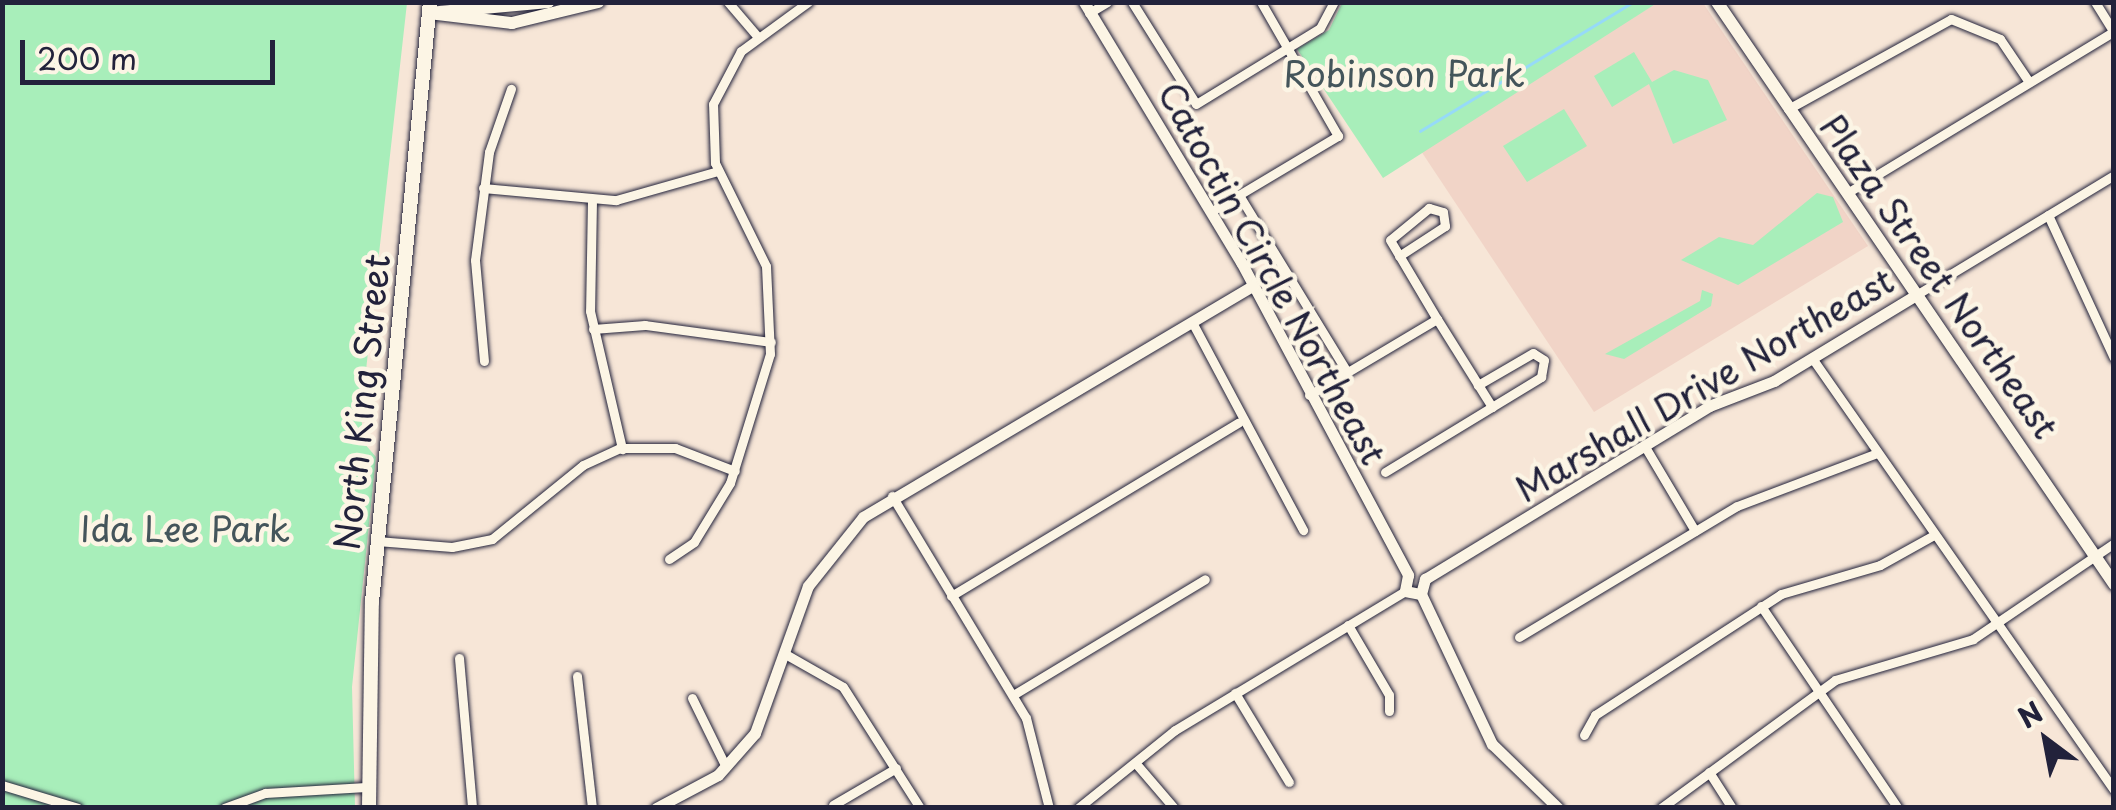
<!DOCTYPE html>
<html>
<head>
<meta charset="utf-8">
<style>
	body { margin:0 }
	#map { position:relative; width:2116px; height:810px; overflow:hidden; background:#f7e6d7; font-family:"Playpen Sans",sans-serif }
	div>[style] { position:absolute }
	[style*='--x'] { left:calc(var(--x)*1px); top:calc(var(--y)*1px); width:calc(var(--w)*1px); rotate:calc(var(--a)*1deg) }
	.built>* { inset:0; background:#f1d4c7 }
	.green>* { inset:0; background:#a8eeba }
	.stream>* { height:2.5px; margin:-1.25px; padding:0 1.25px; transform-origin:1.25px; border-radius:1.25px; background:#96daf8 }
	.roads { filter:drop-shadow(0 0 2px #22223b) drop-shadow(0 0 2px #22223b) }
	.minor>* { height:9px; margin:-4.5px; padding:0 4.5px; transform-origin:4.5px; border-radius:4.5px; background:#fcf5e5 }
	.tertiary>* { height:11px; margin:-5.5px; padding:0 5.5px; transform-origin:5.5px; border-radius:5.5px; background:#fcf5e5 }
	.secondary>* { height:12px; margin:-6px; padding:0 6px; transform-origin:6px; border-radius:6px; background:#fcf5e5 }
	.primary>* { height:14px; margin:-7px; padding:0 7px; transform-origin:7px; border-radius:7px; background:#fcf5e5 }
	span { translate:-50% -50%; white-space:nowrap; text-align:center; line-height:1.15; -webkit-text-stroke:9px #fcf5e5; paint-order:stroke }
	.park-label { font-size:35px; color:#44555b }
	.street-label { font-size:35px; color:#22223b }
	.frame { position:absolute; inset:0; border:5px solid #22223b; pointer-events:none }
	.north { position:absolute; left:1996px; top:690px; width:100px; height:100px; -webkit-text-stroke:8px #fcf5e5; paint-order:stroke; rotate:328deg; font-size:28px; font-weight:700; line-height:40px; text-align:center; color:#22223b }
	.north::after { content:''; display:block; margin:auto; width:35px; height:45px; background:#22223b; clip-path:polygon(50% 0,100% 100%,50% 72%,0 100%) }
	.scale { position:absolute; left:20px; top:40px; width:255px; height:45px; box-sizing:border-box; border:5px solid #22223b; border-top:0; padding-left:12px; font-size:30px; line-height:35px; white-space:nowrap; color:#22223b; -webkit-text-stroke:8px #fcf5e5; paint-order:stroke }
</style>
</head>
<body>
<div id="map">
	<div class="built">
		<i style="clip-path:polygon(1657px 3px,1703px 3px,1868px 246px,1594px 412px,1419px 148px)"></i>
	</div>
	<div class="green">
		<i style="clip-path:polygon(2px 3px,407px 3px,361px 415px,364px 443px,376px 457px,352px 687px,355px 807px,3px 807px)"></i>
		<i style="clip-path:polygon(1342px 3px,1342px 2px,1657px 3px,1383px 178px,1297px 49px,1329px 30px)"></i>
		<i style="clip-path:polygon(1634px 52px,1652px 82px,1674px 70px,1708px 80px,1727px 120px,1673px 144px,1649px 84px,1612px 107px,1594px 76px)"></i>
		<i style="clip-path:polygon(1564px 109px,1587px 146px,1527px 182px,1503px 146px)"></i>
		<i style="clip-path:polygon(1817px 193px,1833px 197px,1843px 222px,1738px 285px,1681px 260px,1719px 237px,1753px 245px)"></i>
		<i style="clip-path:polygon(1702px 290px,1713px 294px,1711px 306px,1624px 359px,1605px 354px,1700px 301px)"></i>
	</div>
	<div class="stream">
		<i style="--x:1420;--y:131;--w:249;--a:-31.2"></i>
	</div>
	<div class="roads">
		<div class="minor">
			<i style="--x:728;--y:2;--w:45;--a:49.5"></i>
			<i style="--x:1132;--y:2;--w:120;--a:57.9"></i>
			<i style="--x:1196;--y:104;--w:145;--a:-31.5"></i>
			<i style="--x:1320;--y:28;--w:30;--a:-62"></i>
			<i style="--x:2095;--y:2;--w:34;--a:58"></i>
			<i style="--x:1089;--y:13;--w:21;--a:-31"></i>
			<i style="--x:1788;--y:109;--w:186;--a:-28.9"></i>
			<i style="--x:1951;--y:19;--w:53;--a:22.2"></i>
			<i style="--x:2000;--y:39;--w:52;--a:56"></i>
			<i style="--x:483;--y:188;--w:134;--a:5.2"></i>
			<i style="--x:616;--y:200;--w:106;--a:-15.9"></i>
			<i style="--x:1847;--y:193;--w:312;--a:-31.2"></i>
			<i style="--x:1239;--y:195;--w:207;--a:58.6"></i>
			<i style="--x:592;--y:200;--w:111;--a:91"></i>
			<i style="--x:590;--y:311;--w:142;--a:76.9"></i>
			<i style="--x:1212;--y:211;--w:147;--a:-30.8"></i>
			<i style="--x:1338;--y:136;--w:155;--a:-119.9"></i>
			<i style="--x:2048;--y:215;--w:157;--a:65.2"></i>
			<i style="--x:1399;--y:256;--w:55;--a:-33.1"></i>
			<i style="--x:1445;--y:226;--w:14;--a:-98"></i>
			<i style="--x:1443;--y:212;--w:15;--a:-164"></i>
			<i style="--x:1429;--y:208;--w:50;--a:140.6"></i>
			<i style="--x:1390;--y:240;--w:92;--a:59.3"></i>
			<i style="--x:1437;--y:319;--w:104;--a:58"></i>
			<i style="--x:1916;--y:295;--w:232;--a:-31.2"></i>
			<i style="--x:1192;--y:322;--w:236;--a:61.9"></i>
			<i style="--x:593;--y:329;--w:52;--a:-4.4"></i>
			<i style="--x:645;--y:325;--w:127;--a:7.7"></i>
			<i style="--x:1812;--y:358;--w:527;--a:55.04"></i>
			<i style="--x:484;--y:361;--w:101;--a:-95.1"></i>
			<i style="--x:475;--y:260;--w:109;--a:-82.6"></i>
			<i style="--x:489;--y:152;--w:67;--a:-70.8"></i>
			<i style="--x:1309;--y:395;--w:149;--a:-30.7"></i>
			<i style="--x:1644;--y:445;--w:100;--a:59.3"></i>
			<i style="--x:1385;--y:472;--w:183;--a:-31.3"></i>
			<i style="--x:1541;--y:377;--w:17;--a:-80"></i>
			<i style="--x:1544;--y:360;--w:13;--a:-148"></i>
			<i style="--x:1533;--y:353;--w:64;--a:149.8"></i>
			<i style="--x:892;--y:496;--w:259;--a:58.9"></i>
			<i style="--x:1026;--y:718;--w:93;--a:75.7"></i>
			<i style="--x:377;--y:541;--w:75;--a:4.6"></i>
			<i style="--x:452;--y:547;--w:41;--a:-11.3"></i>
			<i style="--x:492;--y:539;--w:117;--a:-39.1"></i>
			<i style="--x:583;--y:465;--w:41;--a:-24.7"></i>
			<i style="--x:620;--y:448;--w:55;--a:0"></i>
			<i style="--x:675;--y:448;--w:64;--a:21"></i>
			<i style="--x:669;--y:559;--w:30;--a:-34"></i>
			<i style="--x:694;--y:542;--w:69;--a:-58.6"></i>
			<i style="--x:730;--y:483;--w:135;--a:-72.8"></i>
			<i style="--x:770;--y:354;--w:88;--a:-92.6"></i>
			<i style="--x:766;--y:266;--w:115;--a:-116.3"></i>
			<i style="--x:715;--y:163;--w:59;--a:-91.9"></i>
			<i style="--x:713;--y:104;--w:60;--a:-62.2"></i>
			<i style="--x:741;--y:51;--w:83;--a:-36.2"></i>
			<i style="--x:951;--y:596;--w:336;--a:-31.1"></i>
			<i style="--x:1761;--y:606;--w:244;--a:55.9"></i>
			<i style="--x:1348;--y:625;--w:81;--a:59.6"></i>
			<i style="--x:1389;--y:695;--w:16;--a:90"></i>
			<i style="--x:1519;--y:637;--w:254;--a:-31"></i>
			<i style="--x:1737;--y:506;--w:150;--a:-20.7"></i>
			<i style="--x:787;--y:655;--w:64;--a:29.7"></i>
			<i style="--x:843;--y:687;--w:143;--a:57.5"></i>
			<i style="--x:459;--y:658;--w:151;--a:85"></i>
			<i style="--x:577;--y:676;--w:133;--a:83.5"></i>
			<i style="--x:1235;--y:693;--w:104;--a:58.8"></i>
			<i style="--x:1013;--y:695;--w:224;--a:-31.1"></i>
			<i style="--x:692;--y:698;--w:77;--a:63.8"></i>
			<i style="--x:1584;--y:735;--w:23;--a:-61"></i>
			<i style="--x:1595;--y:715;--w:222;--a:-33"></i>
			<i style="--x:1781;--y:594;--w:103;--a:-16.3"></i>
			<i style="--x:1880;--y:565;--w:62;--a:-29.1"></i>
			<i style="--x:1138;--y:766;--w:55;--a:49.4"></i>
			<i style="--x:1709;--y:772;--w:43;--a:57.4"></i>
			<i style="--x:2;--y:785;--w:79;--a:16.8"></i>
			<i style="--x:833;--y:805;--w:73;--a:-30.4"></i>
			<i style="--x:224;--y:808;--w:44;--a:-20.1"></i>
			<i style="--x:265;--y:793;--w:101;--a:-3.4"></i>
			<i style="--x:1078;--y:808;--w:124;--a:-38.8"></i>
			<i style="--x:1175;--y:730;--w:269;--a:-31.1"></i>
			<i style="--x:1661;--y:808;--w:216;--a:-36.3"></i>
			<i style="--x:1835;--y:680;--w:144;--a:-16.5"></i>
			<i style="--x:1973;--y:639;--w:171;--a:-34.2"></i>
		</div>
		<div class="tertiary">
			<i style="--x:1084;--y:2;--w:304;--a:58.9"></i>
			<i style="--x:1241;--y:262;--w:355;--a:61.9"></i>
			<i style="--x:1408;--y:575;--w:16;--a:101"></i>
			<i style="--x:1405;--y:591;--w:16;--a:11"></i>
			<i style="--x:1421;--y:594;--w:16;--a:-75"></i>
			<i style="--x:1425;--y:579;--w:333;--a:-31.3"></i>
			<i style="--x:1709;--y:406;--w:70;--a:-21"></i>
			<i style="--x:1774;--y:381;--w:166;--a:-31.2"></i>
			<i style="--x:1421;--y:594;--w:166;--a:64.7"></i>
			<i style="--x:1492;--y:744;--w:92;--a:44.1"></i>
			<i style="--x:656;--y:808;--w:70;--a:-28"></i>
			<i style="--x:718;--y:775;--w:56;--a:-48.6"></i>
			<i style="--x:755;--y:733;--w:156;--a:-70.2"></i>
			<i style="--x:808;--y:586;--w:88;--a:-51.4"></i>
			<i style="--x:863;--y:517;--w:454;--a:-30.7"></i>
		</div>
		<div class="secondary">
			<i style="--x:1717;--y:2;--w:705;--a:55.7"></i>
			<i style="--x:429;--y:13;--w:84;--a:6.9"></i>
			<i style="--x:512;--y:23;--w:89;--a:-13.7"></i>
			<i style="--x:429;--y:13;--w:120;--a:-5.3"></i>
		</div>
		<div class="primary">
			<i style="--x:369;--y:808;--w:206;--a:-89.2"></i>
			<i style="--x:372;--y:602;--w:603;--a:-84.48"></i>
		</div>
	</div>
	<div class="park-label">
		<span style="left:1404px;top:73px">Robinson Park</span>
		<span style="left:185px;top:528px">Ida Lee Park</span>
	</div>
	<div class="street-label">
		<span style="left:1273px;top:273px;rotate:61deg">Catoctin Circle Northeast</span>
		<span style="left:1940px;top:276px;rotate:55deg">Plaza Street Northeast</span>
		<span style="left:1704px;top:384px;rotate:-30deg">Marshall Drive Northeast</span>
		<span style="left:361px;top:402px;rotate:-84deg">North King Street</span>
	</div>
	<div class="frame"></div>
	<div class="north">N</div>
	<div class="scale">200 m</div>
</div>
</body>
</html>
